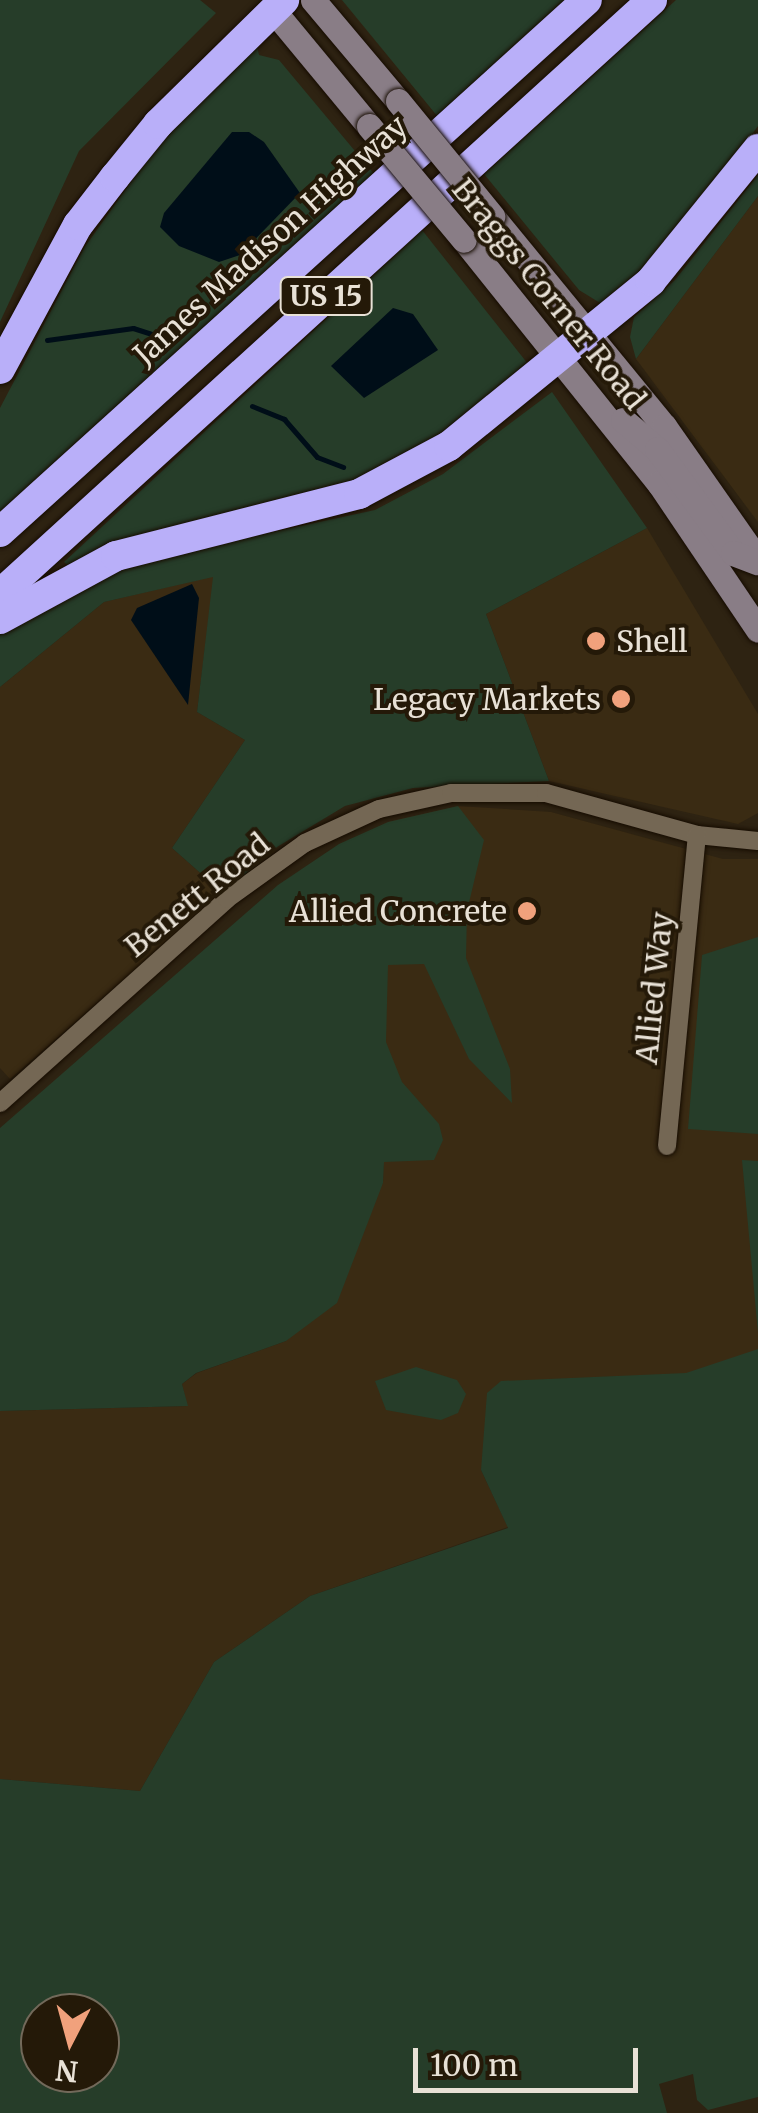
<!DOCTYPE html>
<html>
<head>
<meta charset="utf-8">
<style>
	body { margin:0 }
	#map { position:relative; width:758px; height:2113px; overflow:hidden; background:#2e2312; font-family:Merriweather,serif }
	div>[style] { position:absolute }
	[style*='--x'] { left:calc(var(--x)*1px); top:calc(var(--y)*1px); width:calc(var(--w)*1px); rotate:calc(var(--a)*1deg) }
	.built>* { inset:0; background:#3a2b13 }
	.green>* { inset:0; background:#263d29 }
	.water>* { inset:0; background:#000e18 }
	.stream>* { height:5px; margin:-2.5px; padding:0 2.5px; transform-origin:2.5px; border-radius:2.5px; background:#000e18 }
	.roads { filter:drop-shadow(0 0 2px #160c00) drop-shadow(0 0 2px #160c00) }
	.minor>* { height:18px; margin:-9px; padding:0 9px; transform-origin:9px; border-radius:9px; background:#746754 }
	.secondary>* { height:25px; margin:-12.5px; padding:0 12.5px; transform-origin:12.5px; border-radius:12.5px; background:#897d86 }
	.motorway>* { height:30px; margin:-15px; padding:0 15px; transform-origin:15px; border-radius:15px; background:#b9aff9 }
	.bridges { filter:drop-shadow(0 0 2px #160c00) drop-shadow(0 0 2px #160c00) }
	.secondary-bridge>* { height:25px; margin:-12.5px; padding:0 12.5px; transform-origin:12.5px; border-radius:12.5px; background:#897d86 }
	.dots>* { width:28px; height:28px; translate:-50% -50%; box-sizing:border-box; border:5px solid #241908; border-radius:50% }
	span { translate:-50% -50%; white-space:nowrap; text-align:center; line-height:1.15; -webkit-text-stroke:8px #241908; paint-order:stroke }
	.shield-label span { padding:2px 8px; background:#241908; border:2px solid; border-radius:8px; -webkit-text-stroke-width:0 }
	.shield-label { font-size:28px; color:#e8e1d6; font-weight:700 }
	.street-label { font-size:30px; color:#e8e1d6 }
	.poi-label { font-size:30px; color:#e8e1d6 }
	.left { translate:0 -50%; text-align:left }
	.right { translate:-100% -50%; text-align:right }
	.north { position:absolute; left:20px; top:1993px; width:100px; height:100px; box-sizing:border-box; background:#241908; border:2px solid #72695a; border-radius:50%; rotate:186deg; font-size:28px; font-weight:700; line-height:40px; text-align:center; color:#e8e1d6 }
	.north::after { content:''; display:block; margin:auto; width:35px; height:45px; background:#f1a17c; clip-path:polygon(50% 0,100% 100%,50% 72%,0 100%) }
	.scale { position:absolute; left:413px; top:2048px; width:225px; height:45px; box-sizing:border-box; border:5px solid #e8e1d6; border-top:0; padding-left:12px; font-size:30px; line-height:35px; white-space:nowrap; color:#e8e1d6; -webkit-text-stroke:8px #241908; paint-order:stroke }
</style>
</head>
<body>
<div id="map">
	<div class="built">
		<i style="clip-path:polygon(758px 196px,758px 522px,636px 359px)"></i>
		<i style="clip-path:polygon(647px 528px,758px 714px,758px 813px,738px 824px,549px 781px,486px 614px)"></i>
		<i style="clip-path:polygon(214px 576px,197px 712px,245px 740px,172px 848px,223px 893px,10px 1079px,0 1068px,0 687px,104px 602px)"></i>
		<i style="clip-path:polygon(458px 806px,551px 812px,723px 859px,758px 859px,758px 1388px,481px 1470px,508px 1527px,310px 1596px,214px 1662px,140px 1791px,0 1779px,0 1411px,187px 1406px,182px 1384px,197px 1373px,286px 1341px,383px 1183px,388px 822px)"></i>
	</div>
	<div class="green">
		<i style="clip-path:polygon(0 0,200px 0,216px 13px,79px 151px,0 322px)"></i>
		<i style="clip-path:polygon(342px 0,564px 0,438px 117px)"></i>
		<i style="clip-path:polygon(676px 0,758px 0,758px 126px,679px 237px,605px 306px,579px 290px,484px 174px)"></i>
		<i style="clip-path:polygon(257px 46px,259px 55px,279px 60px,375px 175px,0 515px,0 408px,84px 248px,160px 141px)"></i>
		<i style="clip-path:polygon(758px 175px,758px 196px,636px 359px,630px 337px,634px 317px,675px 280px)"></i>
		<i style="clip-path:polygon(422px 230px,532px 369px,457px 430px,357px 483px,70px 567px,64px 562px)"></i>
		<i style="clip-path:polygon(552px 392px,647px 528px,486px 614px,549px 781px,413px 788px,345px 806px,277px 847px,223px 893px,172px 848px,245px 740px,197px 712px,213px 577px,104px 602px,0 687px,0 631px,82px 582px,160px 556px,375px 510px,443px 474px)"></i>
		<i style="clip-path:polygon(458px 806px,484px 840px,467px 911px,466px 958px,510px 1069px,512px 1103px,469px 1059px,424px 964px,388px 965px,386px 1042px,402px 1082px,439px 1124px,443px 1140px,434px 1160px,384px 1162px,383px 1183px,337px 1303px,286px 1341px,196px 1373px,182px 1384px,188px 1406px,0 1411px,0 1128px,278px 885px,339px 844px,388px 822px)"></i>
		<i style="clip-path:polygon(758px 937px,758px 1134px,688px 1129px,702px 955px)"></i>
		<i style="clip-path:polygon(742px 1160px,758px 1161px,758px 1333px)"></i>
		<i style="clip-path:polygon(evenodd,758px 1349px,758px 2097px,708px 2110px,697px 2100px,693px 2074px,659px 2084px,667px 2113px,0 2113px,0 1779px,140px 1791px,214px 1662px,310px 1596px,508px 1528px,481px 1470px,487px 1393px,501px 1381px,686px 1373px,758px 1349px,100px 2013px,100px 2073px,40px 2073px,40px 2013px,100px 2013px)"></i>
		<i style="clip-path:polygon(416px 1367px,457px 1380px,466px 1394px,458px 1413px,441px 1420px,386px 1410px,375px 1381px)"></i>
	</div>
	<div class="water">
		<i style="clip-path:polygon(232px 132px,249px 132px,264px 142px,300px 193px,240px 255px,219px 262px,179px 246px,160px 227px,164px 213px)"></i>
		<i style="clip-path:polygon(393px 308px,413px 314px,438px 350px,364px 398px,331px 366px)"></i>
		<i style="clip-path:polygon(192px 584px,199px 598px,188px 705px,131px 620px,137px 608px)"></i>
	</div>
	<div class="stream">
		<i style="--x:47;--y:340;--w:87;--a:-7.9"></i>
		<i style="--x:133;--y:328;--w:38;--a:18"></i>
		<i style="--x:252;--y:406;--w:35;--a:22"></i>
		<i style="--x:284;--y:419;--w:50;--a:49"></i>
		<i style="--x:317;--y:457;--w:28;--a:21"></i>
	</div>
	<div class="roads">
		<div class="minor">
			<i style="--x:0;--y:1103;--w:305;--a:-41.9"></i>
			<i style="--x:227;--y:899;--w:96;--a:-35.7"></i>
			<i style="--x:305;--y:843;--w:81;--a:-24.7"></i>
			<i style="--x:379;--y:809;--w:74;--a:-12.5"></i>
			<i style="--x:451;--y:793;--w:95;--a:0"></i>
			<i style="--x:546;--y:793;--w:157;--a:15.5"></i>
			<i style="--x:697;--y:835;--w:61;--a:5.6"></i>
			<i style="--x:667;--y:1146;--w:312;--a:-84.5"></i>
		</div>
		<div class="secondary">
			<i style="--x:313;--y:0;--w:132;--a:49.9"></i>
			<i style="--x:273;--y:10;--w:151;--a:50.4"></i>
			<i style="--x:492;--y:216;--w:271;--a:50.7"></i>
			<i style="--x:664;--y:426;--w:164;--a:55"></i>
			<i style="--x:464;--y:240;--w:312;--a:51.3"></i>
			<i style="--x:659;--y:483;--w:177;--a:56"></i>
			<i style="--x:623;--y:420;--w:45;--a:40.5"></i>
			<i style="--x:657;--y:449;--w:129;--a:53.8"></i>
			<i style="--x:733;--y:553;--w:26;--a:21"></i>
		</div>
		<div class="motorway">
			<i style="--x:0;--y:369;--w:164;--a:-61.6"></i>
			<i style="--x:78;--y:225;--w:61;--a:-52.4"></i>
			<i style="--x:115;--y:177;--w:68;--a:-50.9"></i>
			<i style="--x:158;--y:124;--w:177;--a:-44.5"></i>
			<i style="--x:0;--y:532;--w:792;--a:-42.19"></i>
			<i style="--x:0;--y:594;--w:882;--a:-42.33"></i>
			<i style="--x:0;--y:619;--w:132;--a:-28.5"></i>
			<i style="--x:116;--y:556;--w:251;--a:-14.3"></i>
			<i style="--x:359;--y:494;--w:102;--a:-28.1"></i>
			<i style="--x:449;--y:446;--w:261;--a:-39.2"></i>
			<i style="--x:651;--y:281;--w:170;--a:-51"></i>
		</div>
	</div>
	<div class="bridges">
		<div class="secondary-bridge">
			<i style="--x:398;--y:101;--w:149;--a:50.7"></i>
			<i style="--x:369;--y:126;--w:148;--a:50.2"></i>
		</div>
	</div>
	<div class="dots">
		<i style="left:596px;top:641px;background:#f1a17c"></i>
		<i style="left:621px;top:699px;background:#f1a17c"></i>
		<i style="left:527px;top:911px;background:#f1a17c"></i>
	</div>
	<div class="shield-label">
		<span style="left:326px;top:296px">US 15</span>
	</div>
	<div class="street-label">
		<span style="left:270px;top:240px;rotate:-42deg">James Madison Highway</span>
		<span style="left:549px;top:294px;rotate:51deg">Braggs Corner Road</span>
		<span style="left:197px;top:895px;rotate:-39deg">Benett Road</span>
		<span style="left:654px;top:988px;rotate:-84deg">Allied Way</span>
	</div>
	<div class="poi-label">
		<span class="left" style="left:616px;top:641px">Shell</span>
		<span class="right" style="left:601px;top:699px">Legacy Markets</span>
		<span class="right" style="left:507px;top:911px">Allied Concrete</span>
	</div>
	<div class="north">N</div>
	<div class="scale">100 m</div>
</div>
</body>
</html>
